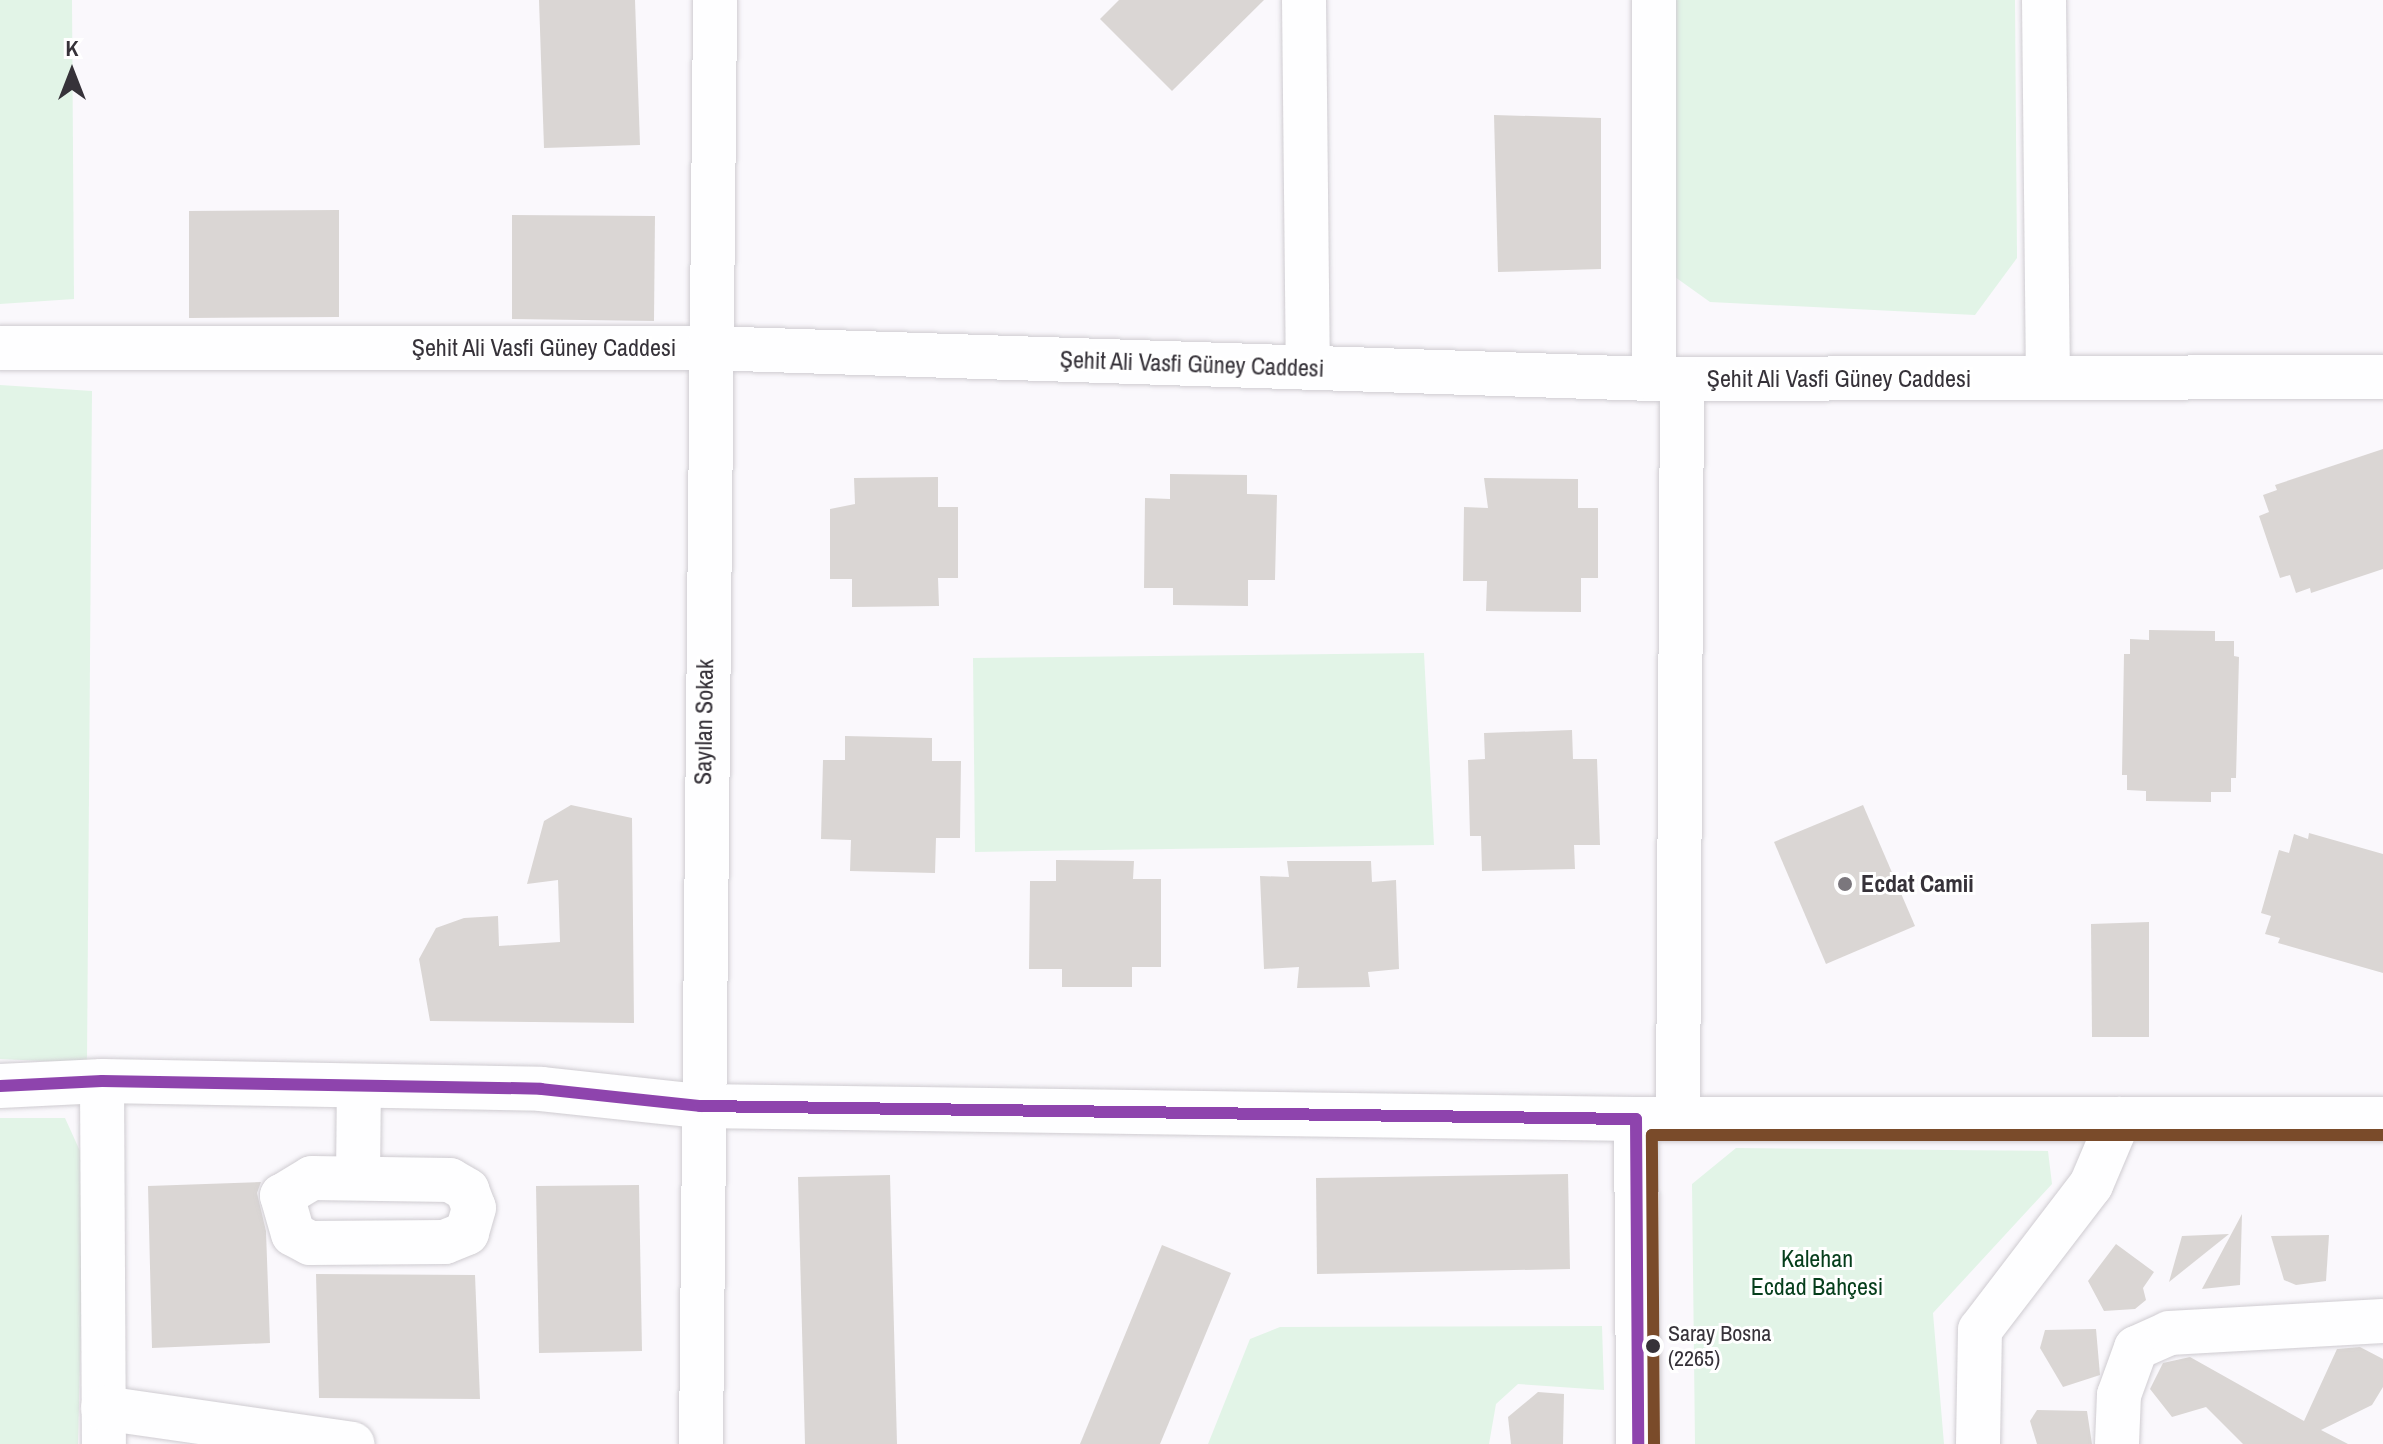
<!DOCTYPE html>
<html>
<head>
<meta charset="utf-8">
<style>
	body { margin:0 }
	#map { position:relative; width:2383px; height:1444px; overflow:hidden; background:#faf8fc; font-family:"Archivo Narrow",sans-serif }
	div>[style] { position:absolute }
	[style*='--x'] { left:calc(var(--x)*1px); top:calc(var(--y)*1px); width:calc(var(--w)*1px); rotate:calc(var(--a)*1deg) }
	.green>* { inset:0; background:#e2f4e7 }
	.building>* { inset:0; background:#dad6d4 }
	.roads { filter:drop-shadow(0 0 2px #cfccd1) drop-shadow(0 0 2px #cfccd1) }
	.minor>* { height:44px; margin:-22px; padding:0 22px; transform-origin:22px; border-radius:22px; background:#fefeff }
	.bus-1>* { height:12px; margin:-6px; padding:0 6px; transform-origin:6px; border-radius:6px; background:#8e44ad }
	.bus-2>* { height:12px; margin:-6px; padding:0 6px; transform-origin:6px; border-radius:6px; background:#7a4b2a }
	.dots>* { width:22px; height:22px; translate:-50% -50%; box-sizing:border-box; border:4px solid #fff; border-radius:50% }
	span { translate:-50% -50%; white-space:nowrap; text-align:center; line-height:1.15; -webkit-text-stroke:6px #fff; paint-order:stroke }
	.bus-label { font-size:22px; color:#363239 }
	.left { translate:0 -50%; text-align:left }
	.street-label { font-size:24px; color:#363239 }
	.poi-label { font-size:24px; color:#363239; font-weight:700 }
	.park-label { font-size:24px; color:#063e1c }
	.north { position:absolute; left:32px; top:32px; width:80px; height:80px; -webkit-text-stroke:6px #fff; paint-order:stroke; rotate:0deg; font-size:22px; font-weight:700; line-height:32px; text-align:center; color:#363239 }
	.north::after { content:''; display:block; margin:auto; width:28px; height:36px; background:#363239; clip-path:polygon(50% 0,100% 100%,50% 72%,0 100%) }
</style>
</head>
<body>
<div id="map">
	<div class="green">
		<i style="clip-path:polygon(0 0,72px 0,74px 299px,0 304px)"></i>
		<i style="clip-path:polygon(1668px 0,2015px 0,2017px 258px,1975px 315px,1710px 302px,1668px 272px)"></i>
		<i style="clip-path:polygon(0 385px,92px 391px,87px 1063px,0 1059px)"></i>
		<i style="clip-path:polygon(1424px 653px,1434px 845px,975px 852px,973px 658px)"></i>
		<i style="clip-path:polygon(0 1118px,65px 1118px,85px 1162px,78px 1444px,0 1444px)"></i>
		<i style="clip-path:polygon(1736px 1148px,2048px 1151px,2052px 1184px,1933px 1313px,1944px 1444px,1695px 1444px,1692px 1184px)"></i>
		<i style="clip-path:polygon(1602px 1326px,1604px 1390px,1518px 1384px,1496px 1404px,1489px 1444px,1208px 1444px,1250px 1339px,1280px 1327px)"></i>
	</div>
	<div class="building">
		<i style="clip-path:polygon(539px 0,635px 0,640px 145px,544px 148px)"></i>
		<i style="clip-path:polygon(1119px 0,1264px 0,1172px 91px,1100px 19px)"></i>
		<i style="clip-path:polygon(1494px 115px,1601px 118px,1601px 269px,1498px 272px)"></i>
		<i style="clip-path:polygon(339px 210px,339px 317px,189px 318px,189px 211px)"></i>
		<i style="clip-path:polygon(512px 215px,655px 216px,654px 321px,512px 319px)"></i>
		<i style="clip-path:polygon(2383px 449px,2383px 569px,2311px 593px,2310px 588px,2296px 593px,2290px 575px,2280px 578px,2259px 516px,2269px 512px,2263px 495px,2277px 490px,2275px 485px)"></i>
		<i style="clip-path:polygon(1170px 474px,1247px 475px,1247px 494px,1277px 495px,1275px 580px,1248px 580px,1248px 606px,1173px 605px,1173px 588px,1144px 588px,1145px 498px,1170px 499px)"></i>
		<i style="clip-path:polygon(938px 477px,938px 507px,958px 507px,958px 578px,938px 578px,939px 606px,852px 607px,852px 579px,830px 579px,830px 509px,855px 504px,854px 478px)"></i>
		<i style="clip-path:polygon(1484px 478px,1578px 479px,1578px 508px,1598px 508px,1598px 578px,1581px 578px,1581px 612px,1486px 611px,1487px 581px,1463px 581px,1464px 507px,1488px 508px)"></i>
		<i style="clip-path:polygon(2149px 630px,2215px 631px,2215px 641px,2234px 641px,2234px 656px,2239px 657px,2236px 778px,2231px 778px,2231px 792px,2211px 792px,2211px 802px,2146px 801px,2146px 791px,2127px 790px,2127px 775px,2122px 775px,2124px 654px,2130px 654px,2130px 639px,2149px 640px)"></i>
		<i style="clip-path:polygon(1572px 730px,1573px 759px,1597px 759px,1600px 845px,1574px 845px,1575px 869px,1482px 871px,1481px 836px,1470px 836px,1468px 760px,1485px 759px,1484px 733px)"></i>
		<i style="clip-path:polygon(845px 736px,932px 738px,932px 761px,961px 761px,960px 838px,936px 838px,935px 873px,850px 871px,851px 840px,821px 839px,823px 760px,845px 760px)"></i>
		<i style="clip-path:polygon(571px 805px,632px 818px,634px 1023px,430px 1021px,419px 959px,436px 928px,464px 918px,498px 916px,499px 946px,560px 942px,558px 880px,527px 884px,544px 821px)"></i>
		<i style="clip-path:polygon(1863px 805px,1915px 926px,1826px 964px,1774px 842px)"></i>
		<i style="clip-path:polygon(2309px 833px,2383px 854px,2383px 973px,2278px 943px,2280px 938px,2265px 934px,2271px 916px,2261px 913px,2279px 850px,2289px 853px,2294px 834px,2308px 839px)"></i>
		<i style="clip-path:polygon(1056px 860px,1134px 861px,1133px 879px,1161px 879px,1161px 967px,1132px 967px,1132px 987px,1062px 987px,1062px 969px,1029px 969px,1030px 881px,1056px 881px)"></i>
		<i style="clip-path:polygon(1287px 861px,1371px 861px,1372px 882px,1396px 880px,1399px 969px,1368px 972px,1370px 987px,1297px 988px,1299px 967px,1264px 969px,1260px 876px,1289px 877px)"></i>
		<i style="clip-path:polygon(2149px 922px,2149px 1037px,2092px 1037px,2091px 924px)"></i>
		<i style="clip-path:polygon(1568px 1174px,1570px 1269px,1317px 1274px,1316px 1178px)"></i>
		<i style="clip-path:polygon(890px 1175px,897px 1444px,805px 1444px,798px 1177px)"></i>
		<i style="clip-path:polygon(261px 1182px,257px 1193px,266px 1231px,270px 1343px,152px 1348px,148px 1186px)"></i>
		<i style="clip-path:polygon(639px 1185px,642px 1351px,539px 1353px,536px 1186px)"></i>
		<i style="clip-path:polygon(2242px 1214px,2240px 1285px,2202px 1289px)"></i>
		<i style="clip-path:polygon(2229px 1234px,2169px 1282px,2182px 1236px)"></i>
		<i style="clip-path:polygon(2329px 1235px,2326px 1281px,2296px 1285px,2284px 1280px,2271px 1236px)"></i>
		<i style="clip-path:polygon(2116px 1244px,2154px 1272px,2143px 1288px,2146px 1300px,2135px 1309px,2104px 1311px,2088px 1281px)"></i>
		<i style="clip-path:polygon(1162px 1245px,1231px 1273px,1160px 1444px,1080px 1444px)"></i>
		<i style="clip-path:polygon(316px 1274px,475px 1275px,480px 1399px,319px 1398px)"></i>
		<i style="clip-path:polygon(2096px 1329px,2100px 1375px,2063px 1387px,2040px 1348px,2045px 1330px)"></i>
		<i style="clip-path:polygon(2360px 1347px,2383px 1359px,2383px 1387px,2372px 1405px,2321px 1430px,2348px 1444px,2243px 1444px,2206px 1407px,2172px 1417px,2150px 1389px,2163px 1363px,2190px 1357px,2304px 1421px,2337px 1349px)"></i>
		<i style="clip-path:polygon(1538px 1392px,1564px 1394px,1563px 1444px,1511px 1444px,1508px 1417px)"></i>
		<i style="clip-path:polygon(2037px 1410px,2087px 1411px,2092px 1444px,2037px 1444px,2030px 1421px)"></i>
	</div>
	<div class="roads">
		<div class="minor">
			<i style="--x:1304;--y:0;--w:368;--a:89.4"></i>
			<i style="--x:1654;--y:0;--w:379;--a:90"></i>
			<i style="--x:2044;--y:0;--w:378;--a:89.4"></i>
			<i style="--x:0;--y:348;--w:708;--a:0"></i>
			<i style="--x:708;--y:348;--w:947;--a:1.88"></i>
			<i style="--x:1654;--y:379;--w:729;--a:-0.16"></i>
			<i style="--x:102;--y:1081;--w:363;--a:89.7"></i>
			<i style="--x:0;--y:1086;--w:102;--a:-2.8"></i>
			<i style="--x:102;--y:1081;--w:439;--a:1"></i>
			<i style="--x:541;--y:1089;--w:160;--a:6.1"></i>
			<i style="--x:700;--y:1106;--w:936;--a:0.8"></i>
			<i style="--x:1636;--y:1119;--w:747;--a:0"></i>
			<i style="--x:1636;--y:1119;--w:325;--a:89.6"></i>
			<i style="--x:1678;--y:1119;--w:740;--a:-89.69"></i>
			<i style="--x:358;--y:1177;--w:91;--a:-89.4"></i>
			<i style="--x:312;--y:1178;--w:138;--a:0.8"></i>
			<i style="--x:450;--y:1180;--w:20;--a:30"></i>
			<i style="--x:467;--y:1190;--w:19;--a:69"></i>
			<i style="--x:474;--y:1208;--w:26;--a:106"></i>
			<i style="--x:467;--y:1233;--w:24;--a:158"></i>
			<i style="--x:445;--y:1242;--w:135;--a:179.6"></i>
			<i style="--x:310;--y:1243;--w:19;--a:-152"></i>
			<i style="--x:293;--y:1234;--w:40;--a:-106"></i>
			<i style="--x:282;--y:1196;--w:35;--a:-31"></i>
			<i style="--x:103;--y:1408;--w:252;--a:8.2"></i>
			<i style="--x:701;--y:1444;--w:1444;--a:-89.44"></i>
			<i style="--x:1978;--y:1444;--w:114;--a:-89"></i>
			<i style="--x:1980;--y:1330;--w:183;--a:-52.6"></i>
			<i style="--x:2091;--y:1185;--w:72;--a:-67"></i>
			<i style="--x:2117;--y:1444;--w:49;--a:-87.7"></i>
			<i style="--x:2119;--y:1395;--w:50;--a:-70.1"></i>
			<i style="--x:2136;--y:1348;--w:36;--a:-24"></i>
			<i style="--x:2169;--y:1333;--w:214;--a:-3.2"></i>
		</div>
	</div>
	<div class="bus-1">
		<i style="--x:0;--y:1086;--w:102;--a:-2.8"></i>
		<i style="--x:102;--y:1081;--w:439;--a:1"></i>
		<i style="--x:541;--y:1089;--w:160;--a:6.1"></i>
		<i style="--x:700;--y:1106;--w:936;--a:0.8"></i>
		<i style="--x:1636;--y:1119;--w:325;--a:89.6"></i>
	</div>
	<div class="bus-2">
		<i style="--x:1654;--y:1444;--w:309;--a:-90.4"></i>
		<i style="--x:1652;--y:1135;--w:731;--a:0"></i>
	</div>
	<div class="dots">
		<i style="left:1845px;top:884px;background:#7b777d"></i>
		<i style="left:1653px;top:1346px;background:#363239"></i>
	</div>
	<div class="bus-label">
		<span class="left" style="left:1668px;top:1346px">Saray Bosna<br>(2265)</span>
	</div>
	<div class="street-label">
		<span style="left:544px;top:348px">Şehit Ali Vasfi Güney Caddesi</span>
		<span style="left:1192px;top:364px;rotate:2deg">Şehit Ali Vasfi Güney Caddesi</span>
		<span style="left:1839px;top:379px">Şehit Ali Vasfi Güney Caddesi</span>
		<span style="left:704px;top:722px;rotate:-89deg">Sayılan Sokak</span>
	</div>
	<div class="poi-label">
		<span class="left" style="left:1861px;top:884px">Ecdat Camii</span>
	</div>
	<div class="park-label">
		<span style="left:1817px;top:1273px">Kalehan<br>Ecdad Bahçesi</span>
	</div>
	<div class="north">K</div>
</div>
</body>
</html>
